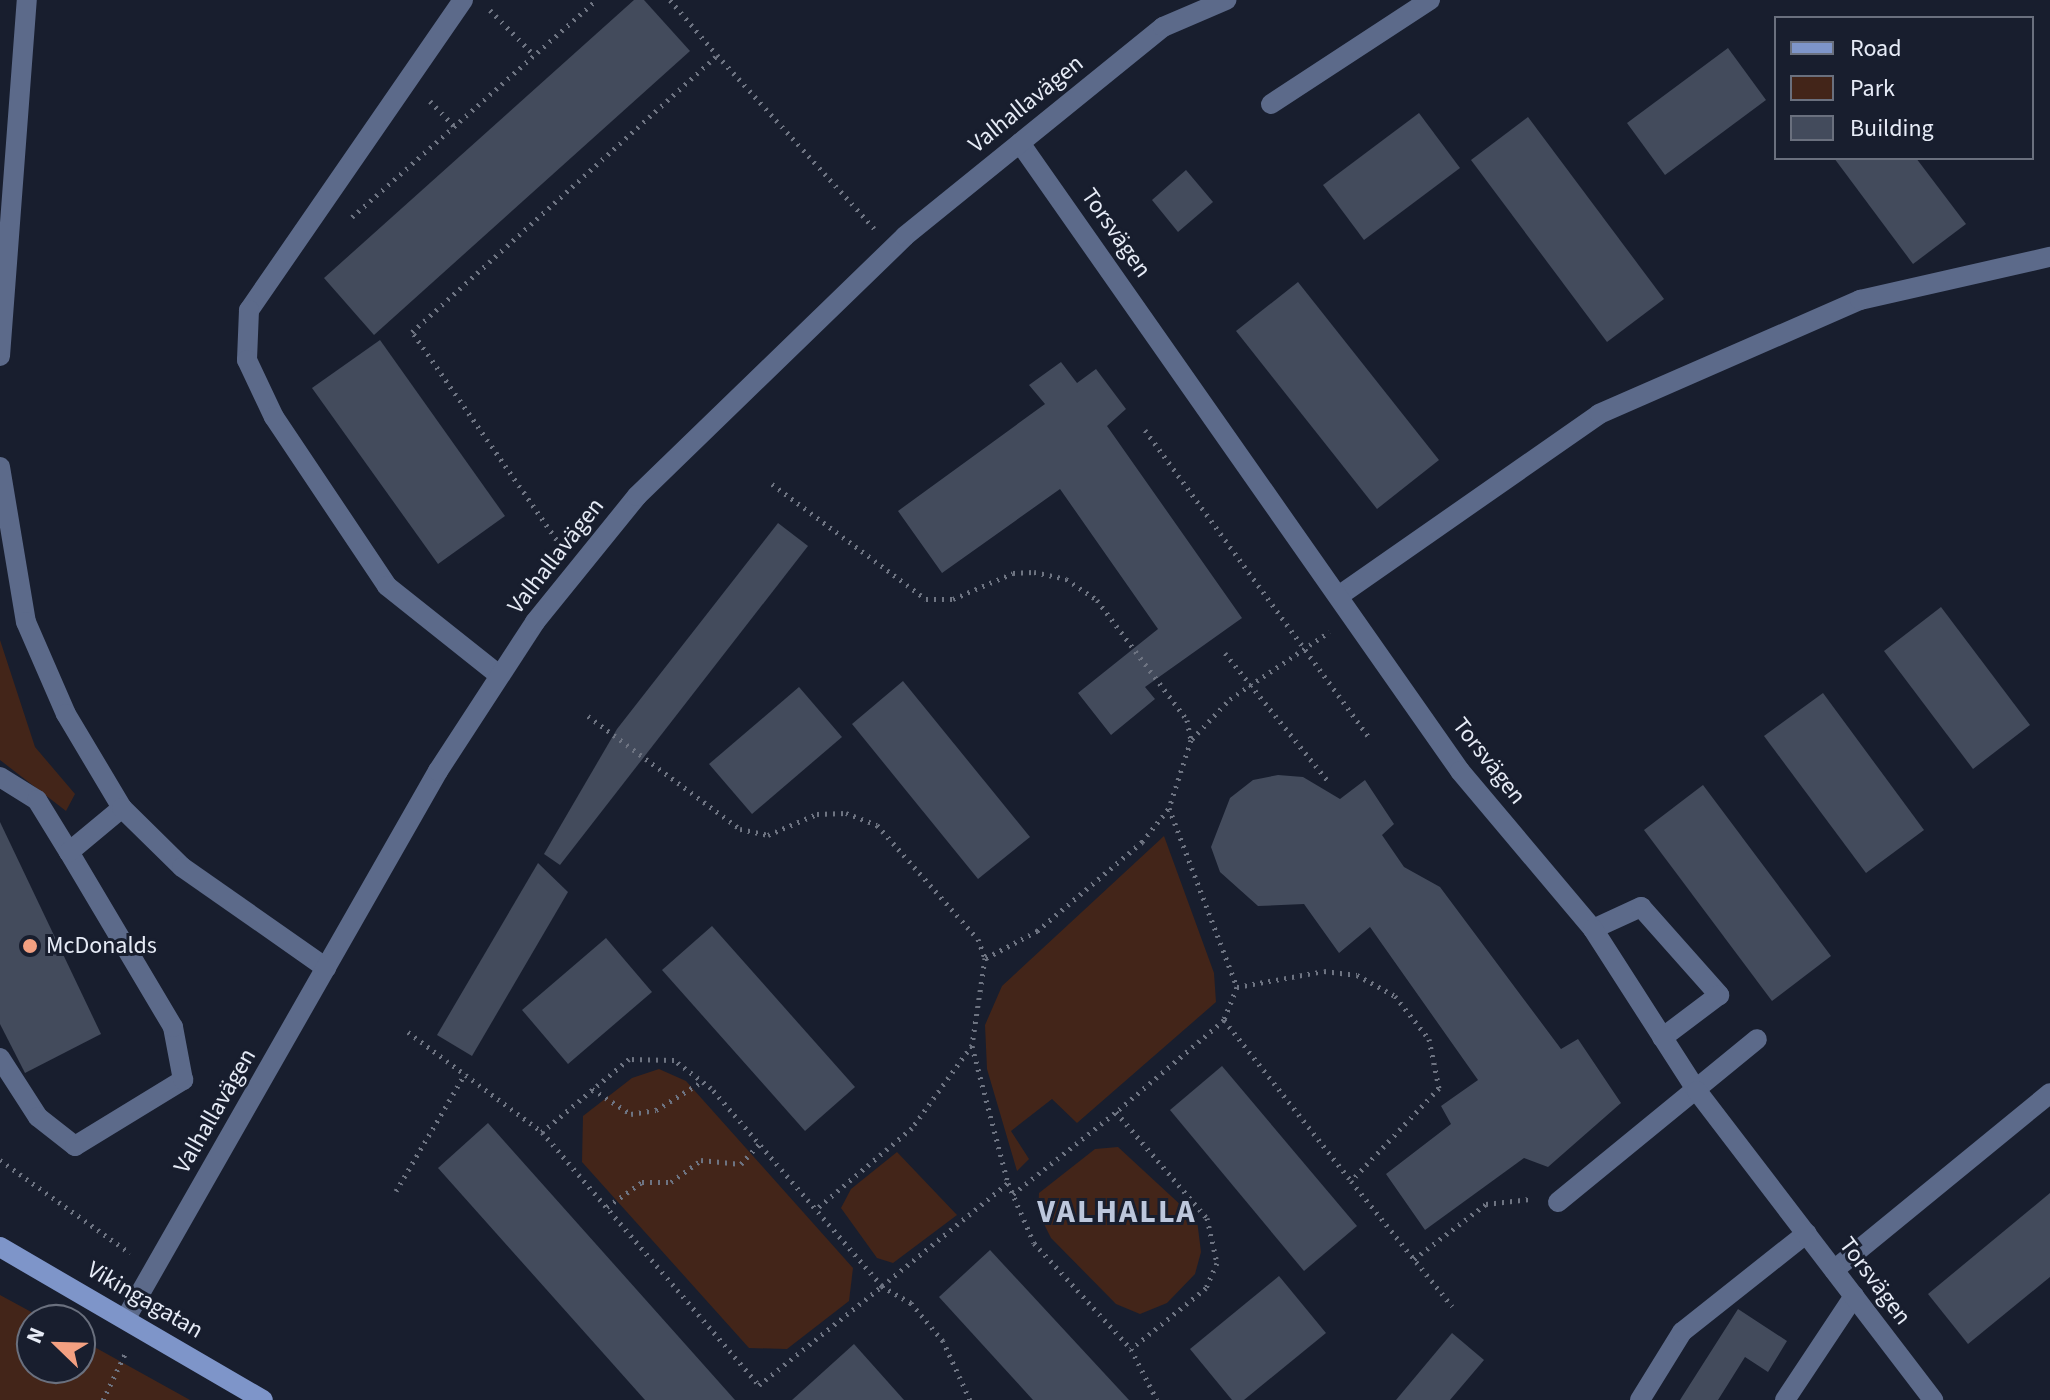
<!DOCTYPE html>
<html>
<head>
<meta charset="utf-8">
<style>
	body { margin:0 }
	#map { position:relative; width:2050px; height:1400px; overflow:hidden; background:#181e2e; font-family:"Source Sans 3",sans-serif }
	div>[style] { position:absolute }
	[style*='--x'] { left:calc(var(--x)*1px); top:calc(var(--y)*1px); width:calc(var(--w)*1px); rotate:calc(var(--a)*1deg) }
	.green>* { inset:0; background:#432519 }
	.building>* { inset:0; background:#434b5c }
	.path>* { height:5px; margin-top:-2.5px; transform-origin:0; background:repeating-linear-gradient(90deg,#6e7482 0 2px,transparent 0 8px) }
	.lane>* { height:20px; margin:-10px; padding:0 10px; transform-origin:10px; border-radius:10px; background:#5c6a8a }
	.street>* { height:20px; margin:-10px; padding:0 10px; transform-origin:10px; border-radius:10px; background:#5c6a8a }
	.secondary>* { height:20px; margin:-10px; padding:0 10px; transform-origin:10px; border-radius:10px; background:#7e95c9 }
	.dots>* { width:22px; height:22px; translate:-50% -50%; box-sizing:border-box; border:4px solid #181e2e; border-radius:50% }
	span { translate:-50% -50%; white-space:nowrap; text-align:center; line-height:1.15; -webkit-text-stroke:6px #181e2e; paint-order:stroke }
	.street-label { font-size:24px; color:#e6ebf6 }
	.poi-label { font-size:24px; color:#e6ebf6 }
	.left { translate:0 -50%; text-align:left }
	.district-label { font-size:32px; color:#bdc7dc; font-weight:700; letter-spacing:2px }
	.legend { position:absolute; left:1774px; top:16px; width:260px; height:144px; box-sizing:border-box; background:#181e2e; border:2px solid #6a707e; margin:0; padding:10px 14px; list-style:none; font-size:24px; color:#e6ebf6 }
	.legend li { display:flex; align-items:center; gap:16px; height:40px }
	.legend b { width:40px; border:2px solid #6a707e }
	.north { position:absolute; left:16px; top:1304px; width:80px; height:80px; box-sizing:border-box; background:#181e2e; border:2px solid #6a707e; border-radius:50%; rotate:293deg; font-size:22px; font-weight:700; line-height:32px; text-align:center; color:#e6ebf6 }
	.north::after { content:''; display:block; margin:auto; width:28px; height:36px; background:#f3a081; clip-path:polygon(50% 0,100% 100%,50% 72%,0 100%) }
</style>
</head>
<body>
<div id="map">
	<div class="green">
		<i style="clip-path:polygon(0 640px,35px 747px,75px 794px,66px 811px,0 760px)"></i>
		<i style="clip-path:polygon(1164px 836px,1214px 973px,1216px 1002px,1077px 1123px,1052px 1099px,1011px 1131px,1029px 1159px,1017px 1171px,987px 1069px,985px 1025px,1002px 986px)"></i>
		<i style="clip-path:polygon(659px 1069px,686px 1081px,853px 1268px,849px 1301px,787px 1349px,749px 1348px,582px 1162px,583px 1116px,632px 1078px)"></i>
		<i style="clip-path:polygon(1118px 1147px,1197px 1220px,1201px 1252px,1195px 1274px,1167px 1303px,1140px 1314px,1116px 1304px,1051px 1238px,1038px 1212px,1039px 1193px,1095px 1149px)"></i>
		<i style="clip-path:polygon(897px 1152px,957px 1215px,893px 1263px,877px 1258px,841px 1208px,851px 1189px)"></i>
		<i style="clip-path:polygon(0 1295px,46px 1320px,32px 1320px,32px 1368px,80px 1368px,80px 1339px,190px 1400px,0 1400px)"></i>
	</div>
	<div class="building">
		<i style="clip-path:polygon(634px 0,644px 0,690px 51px,374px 335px,324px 278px)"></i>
		<i style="clip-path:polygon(1728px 48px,1766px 100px,1665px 175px,1627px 123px)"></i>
		<i style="clip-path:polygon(1419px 113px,1460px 168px,1364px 240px,1323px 185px)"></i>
		<i style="clip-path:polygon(1528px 117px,1664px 299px,1607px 342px,1471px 160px)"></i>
		<i style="clip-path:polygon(1834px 158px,1916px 158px,1966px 224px,1913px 264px)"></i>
		<i style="clip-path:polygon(1186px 170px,1213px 202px,1178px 232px,1152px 200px)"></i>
		<i style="clip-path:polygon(1298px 282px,1439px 460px,1377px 509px,1236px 331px)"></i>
		<i style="clip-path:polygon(380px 340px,505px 516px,438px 564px,312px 388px)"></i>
		<i style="clip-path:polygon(1061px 362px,1077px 383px,1096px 369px,1126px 409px,1107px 426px,1242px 618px,1145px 687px,1155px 699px,1111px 735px,1078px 693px,1158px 629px,1060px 489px,942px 573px,898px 511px,1045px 404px,1029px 385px)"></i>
		<i style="clip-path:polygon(778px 523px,808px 546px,560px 865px,544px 854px,617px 729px)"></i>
		<i style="clip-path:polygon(1941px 607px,2030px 725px,1973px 769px,1884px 651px)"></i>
		<i style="clip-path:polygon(903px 681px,1030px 837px,978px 879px,852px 724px)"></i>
		<i style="clip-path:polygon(799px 687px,842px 737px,752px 814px,709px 764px)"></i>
		<i style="clip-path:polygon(1823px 693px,1924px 830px,1866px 873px,1764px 736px)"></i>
		<i style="clip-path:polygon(1278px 775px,1303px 777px,1340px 799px,1365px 780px,1394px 824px,1382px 835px,1404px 867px,1440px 887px,1561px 1049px,1578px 1039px,1621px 1103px,1548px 1167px,1524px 1158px,1425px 1230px,1386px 1174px,1451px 1124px,1441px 1106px,1478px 1080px,1370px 927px,1339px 953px,1304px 904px,1258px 906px,1220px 872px,1211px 847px,1230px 798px,1253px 780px)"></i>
		<i style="clip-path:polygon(1703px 785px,1831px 956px,1772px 1001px,1644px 830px)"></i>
		<i style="clip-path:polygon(0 822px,101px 1034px,25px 1073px,0 1024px)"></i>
		<i style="clip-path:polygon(538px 863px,568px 892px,472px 1056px,437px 1035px)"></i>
		<i style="clip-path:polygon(712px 926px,855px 1087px,805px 1131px,662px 970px)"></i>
		<i style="clip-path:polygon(606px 938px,652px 992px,568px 1064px,522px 1010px)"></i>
		<i style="clip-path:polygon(1222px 1066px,1357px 1226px,1304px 1271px,1170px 1110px)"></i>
		<i style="clip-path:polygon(488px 1123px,735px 1400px,645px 1400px,438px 1168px)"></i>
		<i style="clip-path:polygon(2050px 1193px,2050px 1277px,1968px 1344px,1928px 1294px)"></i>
		<i style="clip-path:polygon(990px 1250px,1129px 1400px,1033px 1400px,939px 1297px)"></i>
		<i style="clip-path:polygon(1279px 1276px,1326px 1333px,1244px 1400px,1232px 1400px,1190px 1349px)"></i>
		<i style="clip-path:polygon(1738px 1309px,1787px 1341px,1768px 1372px,1745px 1357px,1718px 1400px,1680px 1400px)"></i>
		<i style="clip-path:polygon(1452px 1333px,1484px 1360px,1450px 1400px,1396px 1400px)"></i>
		<i style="clip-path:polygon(854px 1344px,904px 1400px,792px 1400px)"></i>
	</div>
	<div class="path">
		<i style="--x:670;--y:0;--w:72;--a:49.5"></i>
		<i style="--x:490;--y:10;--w:63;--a:45.6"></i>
		<i style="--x:430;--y:101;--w:35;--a:46"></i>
		<i style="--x:352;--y:217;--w:327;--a:-41.6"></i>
		<i style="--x:1145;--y:430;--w:382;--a:53.9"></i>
		<i style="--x:772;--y:484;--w:192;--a:36.8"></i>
		<i style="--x:926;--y:599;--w:27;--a:0"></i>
		<i style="--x:953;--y:599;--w:65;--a:-23.4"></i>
		<i style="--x:1013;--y:573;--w:21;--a:-3"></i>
		<i style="--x:1034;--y:572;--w:33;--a:12"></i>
		<i style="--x:1066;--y:579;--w:37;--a:34"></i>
		<i style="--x:1097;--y:600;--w:150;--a:53.1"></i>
		<i style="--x:1187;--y:720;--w:20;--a:79"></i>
		<i style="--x:1191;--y:740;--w:71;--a:107.9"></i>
		<i style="--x:561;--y:546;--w:261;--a:-124.8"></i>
		<i style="--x:412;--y:332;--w:412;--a:-42.2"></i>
		<i style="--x:717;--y:55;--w:234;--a:47.8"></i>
		<i style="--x:1225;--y:653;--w:163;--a:51.2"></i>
		<i style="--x:588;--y:716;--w:189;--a:36.6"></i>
		<i style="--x:740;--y:829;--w:29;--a:12"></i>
		<i style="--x:768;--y:835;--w:53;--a:-23.2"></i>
		<i style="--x:817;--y:814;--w:29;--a:-2"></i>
		<i style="--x:846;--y:813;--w:33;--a:21"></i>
		<i style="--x:877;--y:825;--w:152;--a:48.5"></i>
		<i style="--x:978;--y:939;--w:20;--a:70"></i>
		<i style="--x:985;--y:958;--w:88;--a:98.5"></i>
		<i style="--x:972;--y:1045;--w:102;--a:125.9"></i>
		<i style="--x:912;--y:1128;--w:126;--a:139.8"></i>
		<i style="--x:1192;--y:739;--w:55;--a:-46.5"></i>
		<i style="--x:1230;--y:699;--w:120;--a:-34.1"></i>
		<i style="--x:986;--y:958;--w:58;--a:-27.9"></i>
		<i style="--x:1037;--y:931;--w:138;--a:-40.3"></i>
		<i style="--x:1142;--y:842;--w:43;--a:-51.5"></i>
		<i style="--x:1169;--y:808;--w:191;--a:69.2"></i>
		<i style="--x:1237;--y:987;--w:35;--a:112"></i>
		<i style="--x:1224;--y:1020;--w:142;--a:139.6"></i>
		<i style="--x:1237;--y:987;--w:88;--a:-10.4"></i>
		<i style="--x:1324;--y:971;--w:33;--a:7"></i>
		<i style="--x:1357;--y:975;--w:43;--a:28.9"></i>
		<i style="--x:1395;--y:996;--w:55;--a:51.7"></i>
		<i style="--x:1429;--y:1039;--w:50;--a:78.5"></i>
		<i style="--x:1439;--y:1088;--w:128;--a:133.4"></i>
		<i style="--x:1351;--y:1181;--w:161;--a:51.1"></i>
		<i style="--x:1224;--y:1020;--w:205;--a:51.7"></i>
		<i style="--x:408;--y:1032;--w:167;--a:36.7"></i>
		<i style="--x:542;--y:1132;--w:333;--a:49.4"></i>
		<i style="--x:759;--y:1385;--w:158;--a:-38.8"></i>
		<i style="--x:882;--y:1286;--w:262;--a:-130.8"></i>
		<i style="--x:711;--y:1088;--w:46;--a:-142.9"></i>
		<i style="--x:674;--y:1060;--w:45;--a:-178.7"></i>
		<i style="--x:629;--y:1059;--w:114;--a:140"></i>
		<i style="--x:972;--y:1046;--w:142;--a:75.3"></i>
		<i style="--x:1008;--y:1183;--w:65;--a:66.6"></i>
		<i style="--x:1034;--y:1243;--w:144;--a:47.5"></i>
		<i style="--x:1131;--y:1349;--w:57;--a:63"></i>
		<i style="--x:592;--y:1089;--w:46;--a:32.7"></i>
		<i style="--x:631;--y:1114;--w:25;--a:-9"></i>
		<i style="--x:656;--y:1110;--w:55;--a:-31.7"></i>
		<i style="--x:0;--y:1160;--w:160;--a:35.6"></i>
		<i style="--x:396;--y:1191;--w:136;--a:-59.5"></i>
		<i style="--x:1013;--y:1194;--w:132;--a:-38.5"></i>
		<i style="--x:1116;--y:1112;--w:140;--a:49.4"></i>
		<i style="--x:1207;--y:1218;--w:46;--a:77.5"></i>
		<i style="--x:1217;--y:1263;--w:27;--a:114"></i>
		<i style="--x:1206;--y:1288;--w:97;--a:140.9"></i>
		<i style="--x:607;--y:1207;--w:43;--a:-35.5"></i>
		<i style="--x:642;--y:1182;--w:29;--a:0"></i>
		<i style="--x:671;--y:1182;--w:37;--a:-36"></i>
		<i style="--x:701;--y:1160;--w:40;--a:5.7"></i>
		<i style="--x:741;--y:1164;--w:27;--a:-48"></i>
		<i style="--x:1414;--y:1259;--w:91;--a:-37.4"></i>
		<i style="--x:1486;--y:1204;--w:44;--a:-6.5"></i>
		<i style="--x:103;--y:1400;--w:51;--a:-64.4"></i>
		<i style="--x:970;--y:1400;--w:65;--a:-114.6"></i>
		<i style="--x:943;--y:1341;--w:50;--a:-130.1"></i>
		<i style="--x:911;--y:1303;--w:34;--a:-150"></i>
		<i style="--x:882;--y:1286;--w:163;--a:-39.3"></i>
	</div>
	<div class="lane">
		<i style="--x:463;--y:0;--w:377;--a:124.6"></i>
		<i style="--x:249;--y:310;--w:50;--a:92.3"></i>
		<i style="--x:247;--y:360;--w:63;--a:64.7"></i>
		<i style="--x:274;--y:417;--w:203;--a:56.2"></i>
		<i style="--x:387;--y:586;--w:144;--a:38.5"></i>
		<i style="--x:1271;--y:104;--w:190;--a:-33.2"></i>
		<i style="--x:1340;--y:595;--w:316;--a:-34.9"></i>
		<i style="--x:1599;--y:414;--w:285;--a:-23.6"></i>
		<i style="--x:1860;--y:300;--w:195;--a:-12.8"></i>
		<i style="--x:0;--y:777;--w:44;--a:31.9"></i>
		<i style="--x:37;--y:800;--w:61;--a:58.4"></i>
		<i style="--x:1593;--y:929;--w:53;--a:-24.6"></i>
		<i style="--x:1641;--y:907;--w:118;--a:48.4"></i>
		<i style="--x:1719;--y:995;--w:71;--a:143"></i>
		<i style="--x:0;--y:1058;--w:70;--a:57.2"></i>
		<i style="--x:38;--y:1117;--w:47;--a:38.1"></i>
		<i style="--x:75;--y:1146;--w:127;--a:-31.4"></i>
		<i style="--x:183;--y:1080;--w:54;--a:-100.7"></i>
		<i style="--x:173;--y:1027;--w:204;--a:-120.7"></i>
		<i style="--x:69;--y:852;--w:69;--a:-39.7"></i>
		<i style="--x:1558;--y:1202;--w:257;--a:-39.3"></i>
		<i style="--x:1834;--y:1270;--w:279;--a:-39.3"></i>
		<i style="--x:1640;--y:1400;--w:80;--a:-58.3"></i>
		<i style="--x:1682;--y:1332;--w:159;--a:-38.4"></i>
		<i style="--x:1785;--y:1400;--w:125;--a:-56.4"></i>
	</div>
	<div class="street">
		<i style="--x:1020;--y:143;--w:767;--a:54.98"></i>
		<i style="--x:1460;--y:771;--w:207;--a:49.9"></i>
		<i style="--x:1593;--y:929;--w:193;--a:57.3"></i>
		<i style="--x:1697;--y:1091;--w:389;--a:52.6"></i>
		<i style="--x:0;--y:356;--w:357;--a:-85.7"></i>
		<i style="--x:0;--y:467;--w:157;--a:80.5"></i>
		<i style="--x:26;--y:622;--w:100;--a:66.5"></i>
		<i style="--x:66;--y:714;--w:109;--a:59.2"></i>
		<i style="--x:122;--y:808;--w:84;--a:44.5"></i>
		<i style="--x:182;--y:867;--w:176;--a:35"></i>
		<i style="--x:126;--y:1318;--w:630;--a:-60.3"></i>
		<i style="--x:438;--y:771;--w:178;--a:-56.9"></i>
		<i style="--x:535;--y:622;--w:162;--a:-51"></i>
		<i style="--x:637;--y:496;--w:373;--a:-44.1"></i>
		<i style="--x:905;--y:236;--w:332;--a:-39"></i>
		<i style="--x:1163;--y:27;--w:69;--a:-23.2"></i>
	</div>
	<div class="secondary">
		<i style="--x:0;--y:1247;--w:304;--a:30.2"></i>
	</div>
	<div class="dots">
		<i style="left:30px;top:946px;background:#f3a081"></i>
	</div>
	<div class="street-label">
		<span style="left:1026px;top:104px;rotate:-39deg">Valhallavägen</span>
		<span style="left:1116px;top:233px;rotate:55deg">Torsvägen</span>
		<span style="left:556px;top:556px;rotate:-52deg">Valhallavägen</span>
		<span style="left:1489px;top:761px;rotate:52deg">Torsvägen</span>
		<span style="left:215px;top:1111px;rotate:-60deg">Valhallavägen</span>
		<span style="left:1875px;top:1281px;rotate:53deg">Torsvägen</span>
		<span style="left:145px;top:1300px;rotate:30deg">Vikingagatan</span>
	</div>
	<div class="poi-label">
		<span class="left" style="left:46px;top:946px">McDonalds</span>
	</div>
	<div class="district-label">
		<span style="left:1117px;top:1212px">VALHALLA</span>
	</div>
	<ul class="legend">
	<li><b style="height:10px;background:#7e95c9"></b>Road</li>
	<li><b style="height:22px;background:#432519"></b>Park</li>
	<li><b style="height:22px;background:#434b5c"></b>Building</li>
	</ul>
	<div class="north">N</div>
</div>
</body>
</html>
